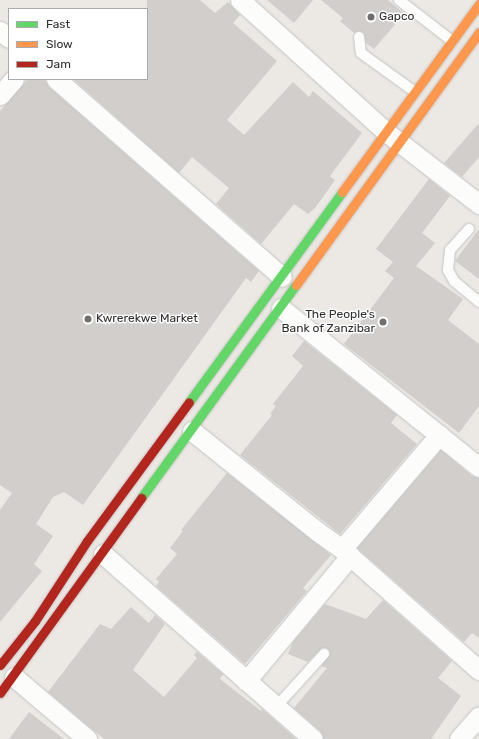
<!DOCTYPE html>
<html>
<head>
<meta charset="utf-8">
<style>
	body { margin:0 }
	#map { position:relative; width:479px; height:739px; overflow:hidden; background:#ece8e4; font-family:Rubik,sans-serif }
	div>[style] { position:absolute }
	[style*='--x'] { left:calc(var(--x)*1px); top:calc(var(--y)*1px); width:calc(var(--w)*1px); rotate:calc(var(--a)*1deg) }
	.building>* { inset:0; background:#d1cecb }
	.roads { filter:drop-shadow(0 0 1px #c5c4c5) drop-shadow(0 0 1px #c5c4c5) }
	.lane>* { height:10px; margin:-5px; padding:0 5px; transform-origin:5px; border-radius:5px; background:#fcfcfb }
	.street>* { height:19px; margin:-9.5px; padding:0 9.5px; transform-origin:9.5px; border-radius:9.5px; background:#fcfcfb }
	.fast>* { height:9px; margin:-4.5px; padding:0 4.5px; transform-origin:4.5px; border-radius:4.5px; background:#63d668 }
	.slow>* { height:9px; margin:-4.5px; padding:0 4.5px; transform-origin:4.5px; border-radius:4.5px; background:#ff974d }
	.jam>* { height:9px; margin:-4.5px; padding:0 4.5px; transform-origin:4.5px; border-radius:4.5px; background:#b3261e }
	.dots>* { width:11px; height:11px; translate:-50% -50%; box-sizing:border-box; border:2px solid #fff; border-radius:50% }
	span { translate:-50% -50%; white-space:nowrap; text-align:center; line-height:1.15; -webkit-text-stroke:3px #fff; paint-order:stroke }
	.poi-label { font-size:12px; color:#2e2e2e }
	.left { translate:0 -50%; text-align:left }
	.right { translate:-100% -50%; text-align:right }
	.legend { position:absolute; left:8px; top:8px; width:140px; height:72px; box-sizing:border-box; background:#fff; border:1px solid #ababab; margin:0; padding:5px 7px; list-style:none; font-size:12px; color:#2e2e2e }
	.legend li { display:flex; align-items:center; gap:8px; height:20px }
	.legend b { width:20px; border:1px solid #ababab }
</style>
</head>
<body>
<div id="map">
	<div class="building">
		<i style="clip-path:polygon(147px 0,200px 0,215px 13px,228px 2px,240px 15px,233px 23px,277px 61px,227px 120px,244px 135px,293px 82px,309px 97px,313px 91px,362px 133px,330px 176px,335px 180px,315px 208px,308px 214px,294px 204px,261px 244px,216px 204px,229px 188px,192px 157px,179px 173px,73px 79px,147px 79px)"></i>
		<i style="clip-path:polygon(267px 0,313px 0,294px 23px)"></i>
		<i style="clip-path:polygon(321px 0,388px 0,404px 14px,374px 49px,366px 43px,364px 33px,359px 31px,354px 33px,340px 21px,343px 18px)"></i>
		<i style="clip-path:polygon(28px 79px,45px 79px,49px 87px,259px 271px,251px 282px,246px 278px,83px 505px,64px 492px,53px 497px,36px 524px,53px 536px,34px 564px,42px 571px,0 622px,0 510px,12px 493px,0 485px,0 111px)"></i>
		<i style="clip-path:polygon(479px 123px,479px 157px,462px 177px,444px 163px)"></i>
		<i style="clip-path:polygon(429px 179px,450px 196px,422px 233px,435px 243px,416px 266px,463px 299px,448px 320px,479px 344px,479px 406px,459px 433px,344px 344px,394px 278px,385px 271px,393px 262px,376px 249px)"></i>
		<i style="clip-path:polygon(479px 229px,479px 279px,455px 261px)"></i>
		<i style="clip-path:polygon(304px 341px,397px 415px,391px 423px,417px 444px,340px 534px,240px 455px,272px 415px,270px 414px,276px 406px,273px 404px,303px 366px,292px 356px)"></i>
		<i style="clip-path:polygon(441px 450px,472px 476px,479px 478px,479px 638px,472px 633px,464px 642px,357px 548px)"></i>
		<i style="clip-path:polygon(227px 473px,331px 555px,303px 588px,307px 591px,245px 664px,156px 586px,159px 582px,156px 579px,177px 554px,170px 548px,183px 531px,181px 530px)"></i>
		<i style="clip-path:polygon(383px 600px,452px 661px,438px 678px,461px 696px,431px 739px,324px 739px,320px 731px,294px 708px,327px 668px,321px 666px,330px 652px,326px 648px,322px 648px,308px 662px,288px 654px,293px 642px,325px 604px,366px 619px)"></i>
		<i style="clip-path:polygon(131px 607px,149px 623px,155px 615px,165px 624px,133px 670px,164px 697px,197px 658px,194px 655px,197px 652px,223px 674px,220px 679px,261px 711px,262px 709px,296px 739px,104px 739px,48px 692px,100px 624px,111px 629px)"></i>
		<i style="clip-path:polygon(29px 712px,64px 739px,9px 739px)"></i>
	</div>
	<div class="roads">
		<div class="lane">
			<i style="--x:399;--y:0;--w:67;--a:37.7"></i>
			<i style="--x:359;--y:37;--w:16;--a:83"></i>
			<i style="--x:361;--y:53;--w:67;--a:35.8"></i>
			<i style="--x:469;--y:229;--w:28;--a:132"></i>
			<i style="--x:450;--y:250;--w:20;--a:96"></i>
			<i style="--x:448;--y:270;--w:13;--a:61"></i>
			<i style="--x:454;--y:281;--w:33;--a:40"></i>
			<i style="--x:276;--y:707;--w:72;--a:-47.8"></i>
		</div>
		<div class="street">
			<i style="--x:240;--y:0;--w:197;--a:42.1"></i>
			<i style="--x:386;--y:132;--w:118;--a:37.7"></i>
			<i style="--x:0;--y:31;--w:11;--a:38"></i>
			<i style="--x:56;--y:79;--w:300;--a:41.2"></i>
			<i style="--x:0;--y:95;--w:21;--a:-49"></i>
			<i style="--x:281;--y:308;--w:254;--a:38.8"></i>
			<i style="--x:192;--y:431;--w:161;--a:38.7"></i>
			<i style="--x:318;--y:532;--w:29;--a:35"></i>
			<i style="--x:342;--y:549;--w:183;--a:41.5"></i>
			<i style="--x:342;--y:549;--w:150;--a:-49.6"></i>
			<i style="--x:103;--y:554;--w:280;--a:41.4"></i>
			<i style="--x:14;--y:677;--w:96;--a:40.3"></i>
			<i style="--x:246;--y:681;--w:163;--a:-50.2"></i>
			<i style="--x:459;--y:739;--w:30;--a:-49"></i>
		</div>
		<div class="fast">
			<i style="--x:189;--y:402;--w:260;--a:-53.9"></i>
			<i style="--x:141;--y:498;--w:263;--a:-54"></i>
		</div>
		<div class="slow">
			<i style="--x:342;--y:192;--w:233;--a:-53.9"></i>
			<i style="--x:296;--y:285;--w:312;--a:-54.1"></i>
		</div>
		<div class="jam">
			<i style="--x:0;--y:665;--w:56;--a:-51.5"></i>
			<i style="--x:35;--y:621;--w:95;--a:-57"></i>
			<i style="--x:87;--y:541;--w:172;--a:-53.7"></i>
			<i style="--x:0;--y:693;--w:241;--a:-54.1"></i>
		</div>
	</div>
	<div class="dots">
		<i style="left:371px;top:17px;background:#706f6e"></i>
		<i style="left:88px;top:319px;background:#706f6e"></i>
		<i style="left:383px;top:322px;background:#706f6e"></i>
	</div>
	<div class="poi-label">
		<span class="left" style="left:379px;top:17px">Gapco</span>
		<span class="right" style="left:375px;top:322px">The People's<br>Bank of Zanzibar</span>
		<span class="left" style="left:96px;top:319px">Kwrerekwe Market</span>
	</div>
	<ul class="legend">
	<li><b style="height:5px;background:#63d668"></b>Fast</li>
	<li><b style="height:5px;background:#ff974d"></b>Slow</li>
	<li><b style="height:5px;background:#b3261e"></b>Jam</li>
	</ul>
</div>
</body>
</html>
